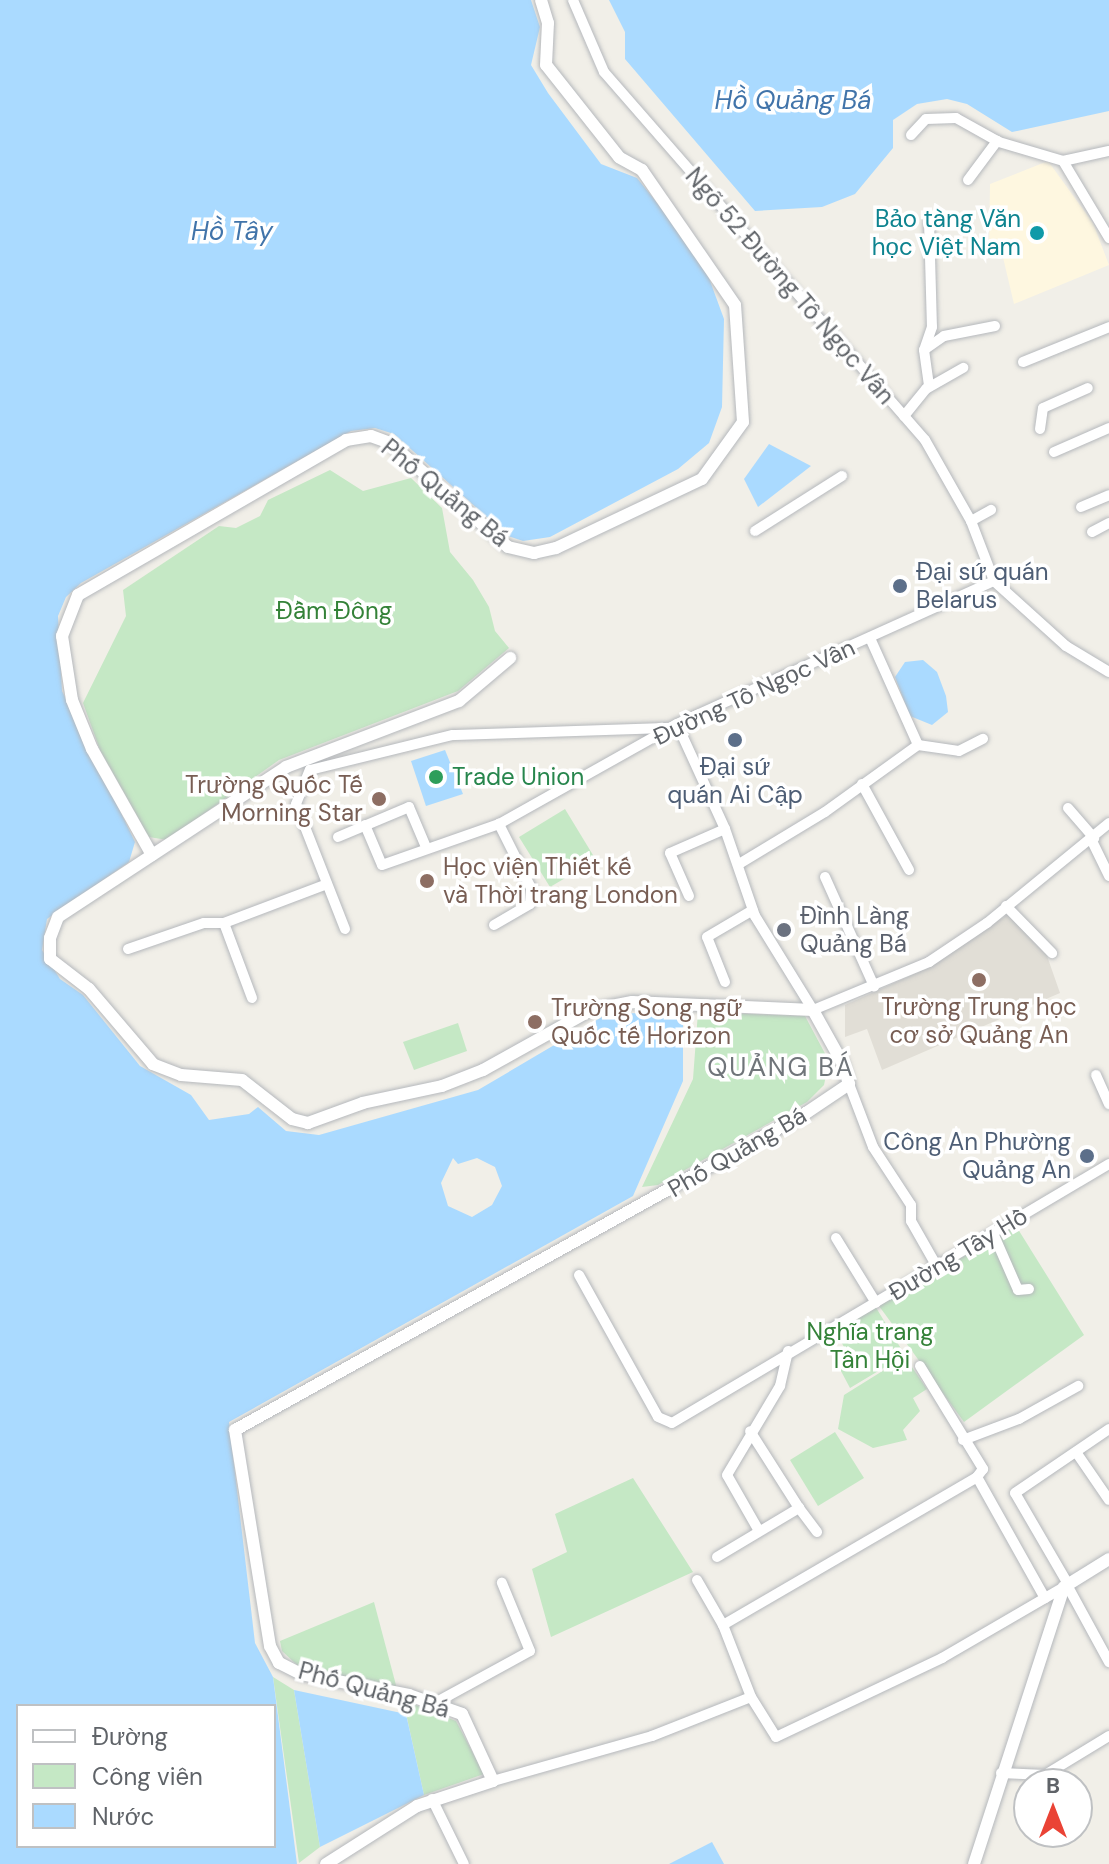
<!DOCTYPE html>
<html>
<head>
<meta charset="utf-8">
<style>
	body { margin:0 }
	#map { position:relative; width:1109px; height:1864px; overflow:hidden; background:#f1efe8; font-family:"DM Sans",sans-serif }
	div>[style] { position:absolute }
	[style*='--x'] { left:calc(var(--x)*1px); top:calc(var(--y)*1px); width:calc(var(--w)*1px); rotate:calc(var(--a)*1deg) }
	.commercial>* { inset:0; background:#fef7e0 }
	.education>* { inset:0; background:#e1ded6 }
	.green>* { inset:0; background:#c5e8c5 }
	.water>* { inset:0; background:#aadaff }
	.pier>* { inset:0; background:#f1efe8 }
	.roads { filter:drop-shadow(0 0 2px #b5b8bc) drop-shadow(0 0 2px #b5b8bc) }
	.minor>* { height:10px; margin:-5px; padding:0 5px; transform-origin:5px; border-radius:5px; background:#fff }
	.tertiary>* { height:12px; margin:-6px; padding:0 6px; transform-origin:6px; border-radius:6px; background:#fff }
	.dots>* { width:22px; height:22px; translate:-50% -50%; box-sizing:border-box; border:4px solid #fff; border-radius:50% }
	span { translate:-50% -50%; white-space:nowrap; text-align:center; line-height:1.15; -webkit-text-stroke:7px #fff; paint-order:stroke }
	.culture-label { font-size:24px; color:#0d838f }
	.right { translate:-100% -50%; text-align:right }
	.street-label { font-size:24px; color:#5f6368 }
	.service-label { font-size:24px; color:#4e5e75 }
	.left { translate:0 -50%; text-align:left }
	.park-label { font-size:24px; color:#348238 }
	.leisure-label { font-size:24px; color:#27864d }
	.education-label { font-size:24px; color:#785e54 }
	.worship-label { font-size:24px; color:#5b616d }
	.water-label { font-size:26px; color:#4174aa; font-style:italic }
	.neighbourhood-label { font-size:26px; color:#70757a; letter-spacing:2px }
	.legend { position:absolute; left:16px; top:1704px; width:260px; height:144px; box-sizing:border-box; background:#fff; border:2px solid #bfc1c3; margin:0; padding:10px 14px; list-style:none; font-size:24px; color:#5f6368 }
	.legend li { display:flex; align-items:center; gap:16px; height:40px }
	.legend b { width:40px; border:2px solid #bfc1c3 }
	.north { position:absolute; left:1013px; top:1768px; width:80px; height:80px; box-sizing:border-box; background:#fff; border:2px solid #bfc1c3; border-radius:50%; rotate:0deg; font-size:22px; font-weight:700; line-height:32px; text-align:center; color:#5f6368 }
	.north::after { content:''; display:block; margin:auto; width:28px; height:36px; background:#ea4335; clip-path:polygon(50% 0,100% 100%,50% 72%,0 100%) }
</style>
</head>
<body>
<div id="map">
	<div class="commercial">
		<i style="clip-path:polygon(1048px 161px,1093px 223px,1109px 265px,1014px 304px,1001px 249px,989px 250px,990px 184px)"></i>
	</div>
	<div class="education">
		<i style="clip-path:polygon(1008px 914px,1046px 953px,1060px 993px,882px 1070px,867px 1029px,845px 1037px,845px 1005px,930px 967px)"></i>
	</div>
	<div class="green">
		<i style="clip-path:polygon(330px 470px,363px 491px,411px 478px,442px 508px,450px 552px,473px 580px,489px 607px,495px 631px,509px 648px,458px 691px,279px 760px,167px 840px,149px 837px,100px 750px,83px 703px,126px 616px,123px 590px,219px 526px,236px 528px,260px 516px,268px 500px)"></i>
		<i style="clip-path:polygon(565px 809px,596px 860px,550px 887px,519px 837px)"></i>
		<i style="clip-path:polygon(698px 1012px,805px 1016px,829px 1061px,824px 1085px,807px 1102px,658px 1185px,642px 1187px,693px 1079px)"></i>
		<i style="clip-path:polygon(458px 1023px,467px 1051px,414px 1070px,403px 1042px)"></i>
		<i style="clip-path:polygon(1016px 1226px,1084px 1335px,964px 1422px,879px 1306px)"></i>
		<i style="clip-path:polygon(875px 1306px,905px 1355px,850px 1388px,833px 1356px,844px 1347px,834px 1329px)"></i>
		<i style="clip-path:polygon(905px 1357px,927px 1389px,913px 1398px,920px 1411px,903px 1430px,907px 1440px,873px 1448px,838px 1429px,844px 1395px)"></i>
		<i style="clip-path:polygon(835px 1432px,864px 1478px,818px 1506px,790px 1460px)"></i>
		<i style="clip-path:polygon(633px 1478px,693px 1572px,551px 1637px,532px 1569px,567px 1552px,555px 1514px)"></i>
		<i style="clip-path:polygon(374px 1602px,397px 1689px,297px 1665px,282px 1651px,280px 1641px)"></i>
		<i style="clip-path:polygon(273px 1677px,294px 1690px,320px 1847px,299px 1863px)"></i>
		<i style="clip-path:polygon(403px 1700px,456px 1721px,484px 1774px,424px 1795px)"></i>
	</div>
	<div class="water">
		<i style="clip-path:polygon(evenodd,0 0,531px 0,540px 27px,531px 65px,548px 93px,601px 164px,637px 178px,702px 259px,724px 319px,722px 407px,709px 443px,678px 469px,550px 537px,523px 541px,508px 536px,394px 434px,375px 428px,351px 431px,81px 583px,66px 597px,58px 616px,62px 691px,135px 842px,129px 862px,47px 919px,42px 950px,60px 979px,83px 995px,140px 1066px,191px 1095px,209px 1120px,249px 1114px,258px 1107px,286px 1131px,319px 1135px,478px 1090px,607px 1014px,673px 1012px,682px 1015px,683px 1022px,683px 1081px,633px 1196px,229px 1422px,255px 1643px,273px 1677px,297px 1864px,0 1864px,0 0,18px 1706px,274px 1706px,274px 1846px,18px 1846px,18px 1706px)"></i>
		<i style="clip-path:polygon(609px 0,1109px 0,1109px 111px,1012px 132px,967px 104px,947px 99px,917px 104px,893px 120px,893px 148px,855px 194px,822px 207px,755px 211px,625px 59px,625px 32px)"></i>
		<i style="clip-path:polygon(769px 444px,811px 466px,758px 507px,744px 479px)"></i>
		<i style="clip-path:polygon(923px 660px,937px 672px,946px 696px,948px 712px,932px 725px,910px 716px,895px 677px,905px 662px)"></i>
		<i style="clip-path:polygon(445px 750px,463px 794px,426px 806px,411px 761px)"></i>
		<i style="clip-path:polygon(294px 1690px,406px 1714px,424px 1795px,320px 1847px)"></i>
		<i style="clip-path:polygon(712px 1842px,724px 1864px,669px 1864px)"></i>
	</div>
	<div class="pier">
		<i style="clip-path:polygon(453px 1158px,458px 1164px,477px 1158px,495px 1167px,502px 1186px,492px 1205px,472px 1217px,448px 1206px,441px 1183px)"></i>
	</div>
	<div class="roads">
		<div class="minor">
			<i style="--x:573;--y:0;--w:78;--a:66.7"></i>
			<i style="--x:604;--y:72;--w:488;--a:48.9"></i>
			<i style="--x:925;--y:440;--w:93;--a:60.4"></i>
			<i style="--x:971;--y:521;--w:64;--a:69"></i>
			<i style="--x:994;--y:581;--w:97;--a:42.1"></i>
			<i style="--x:1066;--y:646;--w:50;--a:31.2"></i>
			<i style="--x:911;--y:135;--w:22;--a:-47"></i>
			<i style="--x:926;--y:119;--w:30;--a:-2"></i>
			<i style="--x:956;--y:118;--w:49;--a:29.2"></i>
			<i style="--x:999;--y:142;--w:67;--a:16.5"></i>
			<i style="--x:1063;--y:161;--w:90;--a:59.1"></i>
			<i style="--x:1063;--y:161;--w:47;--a:-12.3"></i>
			<i style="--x:968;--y:180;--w:49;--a:-53.4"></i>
			<i style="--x:929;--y:221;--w:106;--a:88.4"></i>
			<i style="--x:932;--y:327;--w:24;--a:109"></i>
			<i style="--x:924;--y:350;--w:37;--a:82"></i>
			<i style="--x:924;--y:350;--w:24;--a:-35"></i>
			<i style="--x:944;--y:336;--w:52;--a:-11.1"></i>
			<i style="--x:1023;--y:362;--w:93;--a:-22.1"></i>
			<i style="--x:904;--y:416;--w:35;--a:-51"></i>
			<i style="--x:926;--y:389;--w:43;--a:-29.6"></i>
			<i style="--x:1040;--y:429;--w:21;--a:-82"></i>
			<i style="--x:1043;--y:408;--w:49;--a:-24"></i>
			<i style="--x:1054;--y:452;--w:60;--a:-23.6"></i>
			<i style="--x:1081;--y:507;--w:30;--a:-23"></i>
			<i style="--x:971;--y:521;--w:23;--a:-29"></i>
			<i style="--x:755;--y:531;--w:103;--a:-32.3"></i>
			<i style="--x:1092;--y:532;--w:19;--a:-28"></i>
			<i style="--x:870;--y:638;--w:117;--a:65.8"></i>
			<i style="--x:918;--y:745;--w:41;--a:8.3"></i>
			<i style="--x:959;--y:751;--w:27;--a:-27"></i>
			<i style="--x:677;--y:724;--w:115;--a:65.4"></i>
			<i style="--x:725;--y:829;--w:92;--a:71"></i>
			<i style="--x:755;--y:916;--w:110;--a:58.3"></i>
			<i style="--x:813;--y:1010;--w:126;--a:-22.5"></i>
			<i style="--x:929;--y:962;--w:70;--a:-33.9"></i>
			<i style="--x:987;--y:923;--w:158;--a:-39.3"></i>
			<i style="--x:862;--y:784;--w:98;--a:61.3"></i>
			<i style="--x:1068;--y:808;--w:40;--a:49"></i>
			<i style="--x:365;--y:825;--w:43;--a:67"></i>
			<i style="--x:382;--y:865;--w:124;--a:-19.3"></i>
			<i style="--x:499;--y:824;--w:204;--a:-29.3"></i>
			<i style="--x:677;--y:724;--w:348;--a:-24.3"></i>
			<i style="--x:338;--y:837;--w:77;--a:-22.9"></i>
			<i style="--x:409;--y:807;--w:43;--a:67"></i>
			<i style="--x:1092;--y:841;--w:39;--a:64"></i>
			<i style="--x:739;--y:864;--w:100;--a:-31.2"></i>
			<i style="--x:825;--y:812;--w:115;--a:-35.8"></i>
			<i style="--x:825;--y:877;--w:120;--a:65.8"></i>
			<i style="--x:689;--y:896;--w:47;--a:-113.8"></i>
			<i style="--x:670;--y:853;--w:60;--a:-23.6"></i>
			<i style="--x:1006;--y:906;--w:66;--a:45.6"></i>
			<i style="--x:494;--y:925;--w:42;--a:-30.3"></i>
			<i style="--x:530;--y:904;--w:16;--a:-86"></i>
			<i style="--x:531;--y:888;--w:72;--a:-116.6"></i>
			<i style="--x:345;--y:929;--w:134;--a:-111.4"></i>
			<i style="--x:296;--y:804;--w:37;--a:-68"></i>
			<i style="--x:310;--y:770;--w:147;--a:-13.8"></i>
			<i style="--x:453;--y:735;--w:215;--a:-1.9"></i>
			<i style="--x:128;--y:949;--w:80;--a:-18.9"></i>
			<i style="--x:204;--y:923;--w:20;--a:0"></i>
			<i style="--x:725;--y:982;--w:48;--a:-111.8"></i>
			<i style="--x:707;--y:937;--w:53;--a:-30.4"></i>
			<i style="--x:252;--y:998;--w:80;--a:-110.5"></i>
			<i style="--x:224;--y:923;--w:110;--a:-20.7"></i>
			<i style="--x:1096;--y:1075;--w:32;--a:66"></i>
			<i style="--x:849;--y:1084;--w:67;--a:69.1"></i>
			<i style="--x:873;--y:1147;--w:69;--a:56.8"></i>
			<i style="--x:911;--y:1205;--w:16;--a:90"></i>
			<i style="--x:911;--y:1221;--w:51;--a:60.4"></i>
			<i style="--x:993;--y:1233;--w:62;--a:66.3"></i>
			<i style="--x:1018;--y:1290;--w:11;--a:-5"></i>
			<i style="--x:836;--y:1238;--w:76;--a:58.4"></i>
			<i style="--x:579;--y:1275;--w:162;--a:60.9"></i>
			<i style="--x:658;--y:1417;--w:15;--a:23"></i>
			<i style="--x:672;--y:1423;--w:508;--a:-30.65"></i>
			<i style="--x:920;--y:1366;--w:121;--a:58.5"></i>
			<i style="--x:983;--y:1469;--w:10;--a:127"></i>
			<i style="--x:977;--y:1477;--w:139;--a:60.7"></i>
			<i style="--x:963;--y:1440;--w:60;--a:-20.6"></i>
			<i style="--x:1019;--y:1419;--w:68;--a:-29.2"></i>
			<i style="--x:1076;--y:1452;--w:58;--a:55.5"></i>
			<i style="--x:799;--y:1508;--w:30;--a:53"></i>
			<i style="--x:759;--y:1531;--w:64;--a:-119.7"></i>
			<i style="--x:727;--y:1475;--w:104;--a:-59.2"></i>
			<i style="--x:780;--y:1386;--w:36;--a:-77"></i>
			<i style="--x:717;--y:1557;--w:96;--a:-30.9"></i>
			<i style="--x:799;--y:1508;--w:91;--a:-122.5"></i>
			<i style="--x:697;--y:1580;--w:52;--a:60"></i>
			<i style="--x:723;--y:1625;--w:77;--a:68.7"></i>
			<i style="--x:1068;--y:1584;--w:105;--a:-120.2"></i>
			<i style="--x:1015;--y:1493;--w:114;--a:-34.2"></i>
			<i style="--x:1067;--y:1585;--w:88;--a:61.4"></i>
			<i style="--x:723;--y:1625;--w:294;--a:-30.2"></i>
			<i style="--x:435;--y:1703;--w:108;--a:-28.7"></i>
			<i style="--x:530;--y:1651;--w:74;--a:-112.4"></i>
			<i style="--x:1001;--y:1773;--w:44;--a:2.6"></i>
			<i style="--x:1045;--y:1775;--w:75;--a:-31.4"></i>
			<i style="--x:493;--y:1781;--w:165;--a:-15.8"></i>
			<i style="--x:652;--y:1736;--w:106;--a:-21.5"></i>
			<i style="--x:751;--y:1697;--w:47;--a:58"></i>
			<i style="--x:776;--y:1737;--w:184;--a:-25.4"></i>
			<i style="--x:942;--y:1658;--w:141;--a:-30.2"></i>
			<i style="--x:432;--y:1799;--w:72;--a:63.8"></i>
		</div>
		<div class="tertiary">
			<i style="--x:152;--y:855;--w:122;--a:-119.5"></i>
			<i style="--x:92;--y:749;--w:53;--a:-112.2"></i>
			<i style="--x:72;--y:700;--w:65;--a:-98.9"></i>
			<i style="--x:62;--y:636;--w:44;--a:-68.7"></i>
			<i style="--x:78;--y:595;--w:310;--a:-30"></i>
			<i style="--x:346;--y:440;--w:25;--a:-9"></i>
			<i style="--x:371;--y:436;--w:20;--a:20"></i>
			<i style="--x:390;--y:443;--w:157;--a:41.4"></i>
			<i style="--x:508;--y:547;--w:27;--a:13"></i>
			<i style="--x:534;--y:553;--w:23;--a:-13"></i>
			<i style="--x:556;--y:548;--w:161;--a:-25.3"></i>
			<i style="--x:702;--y:479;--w:70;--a:-54.3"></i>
			<i style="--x:743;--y:422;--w:117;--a:-93.9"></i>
			<i style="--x:735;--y:305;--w:164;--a:-124.6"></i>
			<i style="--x:642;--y:170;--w:26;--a:-151"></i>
			<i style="--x:619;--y:157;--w:117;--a:-128.4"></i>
			<i style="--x:546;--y:65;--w:42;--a:-87.3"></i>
			<i style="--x:548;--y:23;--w:24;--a:-107"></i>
			<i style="--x:326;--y:1864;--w:108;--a:-32.5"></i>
			<i style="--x:417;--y:1806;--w:80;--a:-18.2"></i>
			<i style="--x:493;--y:1781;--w:74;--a:-114.8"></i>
			<i style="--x:462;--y:1714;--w:56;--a:-160.3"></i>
			<i style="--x:409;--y:1695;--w:110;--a:-169"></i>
			<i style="--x:301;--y:1674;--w:25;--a:-153"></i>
			<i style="--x:279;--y:1663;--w:19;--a:-118"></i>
			<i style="--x:270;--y:1646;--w:219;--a:-99.2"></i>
			<i style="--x:235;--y:1430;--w:653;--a:-29.04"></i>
			<i style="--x:806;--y:1113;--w:52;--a:-34"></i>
			<i style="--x:849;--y:1084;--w:21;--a:-107"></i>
			<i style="--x:843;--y:1064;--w:62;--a:-119.1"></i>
			<i style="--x:813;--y:1010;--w:181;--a:-177.5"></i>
			<i style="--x:632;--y:1002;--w:42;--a:169"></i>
			<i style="--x:591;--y:1010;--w:124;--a:150.9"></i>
			<i style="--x:483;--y:1070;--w:44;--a:158.7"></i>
			<i style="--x:442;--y:1086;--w:81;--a:167.9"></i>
			<i style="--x:363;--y:1103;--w:59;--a:160"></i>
			<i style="--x:308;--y:1123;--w:16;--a:-166"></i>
			<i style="--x:292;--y:1119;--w:63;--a:-142"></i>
			<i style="--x:242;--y:1080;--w:61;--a:-175.3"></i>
			<i style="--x:181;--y:1075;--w:30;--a:-159"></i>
			<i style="--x:153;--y:1064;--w:99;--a:-130.5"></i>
			<i style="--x:89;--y:989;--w:49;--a:-142.4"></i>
			<i style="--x:50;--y:959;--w:21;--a:-90"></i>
			<i style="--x:50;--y:938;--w:22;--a:-69"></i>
			<i style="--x:58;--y:917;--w:273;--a:-33.3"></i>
			<i style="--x:286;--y:767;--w:185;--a:-20.9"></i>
			<i style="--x:459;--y:701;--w:67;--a:-40.1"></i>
			<i style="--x:974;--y:1864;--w:291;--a:-72"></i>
			<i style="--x:1064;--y:1587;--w:53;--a:-31.9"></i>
		</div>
	</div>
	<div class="dots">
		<i style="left:1037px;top:233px;background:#0f9aa8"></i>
		<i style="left:900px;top:586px;background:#5c6f8a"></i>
		<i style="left:735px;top:740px;background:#5c6f8a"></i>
		<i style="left:436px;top:777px;background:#2e9e5b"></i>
		<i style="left:379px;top:799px;background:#8d6e63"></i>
		<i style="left:427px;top:881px;background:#8d6e63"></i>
		<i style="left:784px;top:930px;background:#6b7280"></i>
		<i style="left:979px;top:980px;background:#8d6e63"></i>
		<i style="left:535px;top:1022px;background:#8d6e63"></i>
		<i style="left:1087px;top:1156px;background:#5c6f8a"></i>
	</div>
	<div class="culture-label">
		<span class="right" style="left:1021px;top:233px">Bảo tàng Văn<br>học Việt Nam</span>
	</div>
	<div class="street-label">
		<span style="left:790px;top:286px;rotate:49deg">Ngõ 52 Đường Tô Ngọc Vân</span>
		<span style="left:445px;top:493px;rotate:39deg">Phố Quảng Bá</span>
		<span style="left:754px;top:692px;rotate:-25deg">Đường Tô Ngọc Vân</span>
		<span style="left:737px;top:1152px;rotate:-30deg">Phố Quảng Bá</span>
		<span style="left:958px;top:1254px;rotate:-31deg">Đường Tây Hồ</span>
		<span style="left:374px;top:1690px;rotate:15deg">Phố Quảng Bá</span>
	</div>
	<div class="service-label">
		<span class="left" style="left:916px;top:586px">Đại sứ quán<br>Belarus</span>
		<span style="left:735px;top:781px">Đại sứ<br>quán Ai Cập</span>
		<span class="right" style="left:1071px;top:1156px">Công An Phường<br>Quảng An</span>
	</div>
	<div class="park-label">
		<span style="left:334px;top:611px">Đầm Đông</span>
		<span style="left:870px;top:1346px">Nghĩa trang<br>Tân Hội</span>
	</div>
	<div class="leisure-label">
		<span class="left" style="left:452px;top:777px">Trade Union</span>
	</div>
	<div class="education-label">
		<span class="right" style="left:363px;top:799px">Trường Quốc Tế<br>Morning Star</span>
		<span class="left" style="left:443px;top:881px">Học viện Thiết kế<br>và Thời trang London</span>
		<span style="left:979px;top:1021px">Trường Trung học<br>cơ sở Quảng An</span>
		<span class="left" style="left:551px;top:1022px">Trường Song ngữ<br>Quốc tế Horizon</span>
	</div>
	<div class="worship-label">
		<span class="left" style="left:800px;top:930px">Đình Làng<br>Quảng Bá</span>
	</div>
	<div class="water-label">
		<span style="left:793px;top:101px">Hồ Quảng Bá</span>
		<span style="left:232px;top:232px">Hồ Tây</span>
	</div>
	<div class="neighbourhood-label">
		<span style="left:781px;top:1068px">QUẢNG BÁ</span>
	</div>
	<ul class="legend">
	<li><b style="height:10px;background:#fff"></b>Đường</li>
	<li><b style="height:22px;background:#c5e8c5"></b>Công viên</li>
	<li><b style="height:22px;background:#aadaff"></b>Nước</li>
	</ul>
	<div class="north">B</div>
</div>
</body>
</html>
